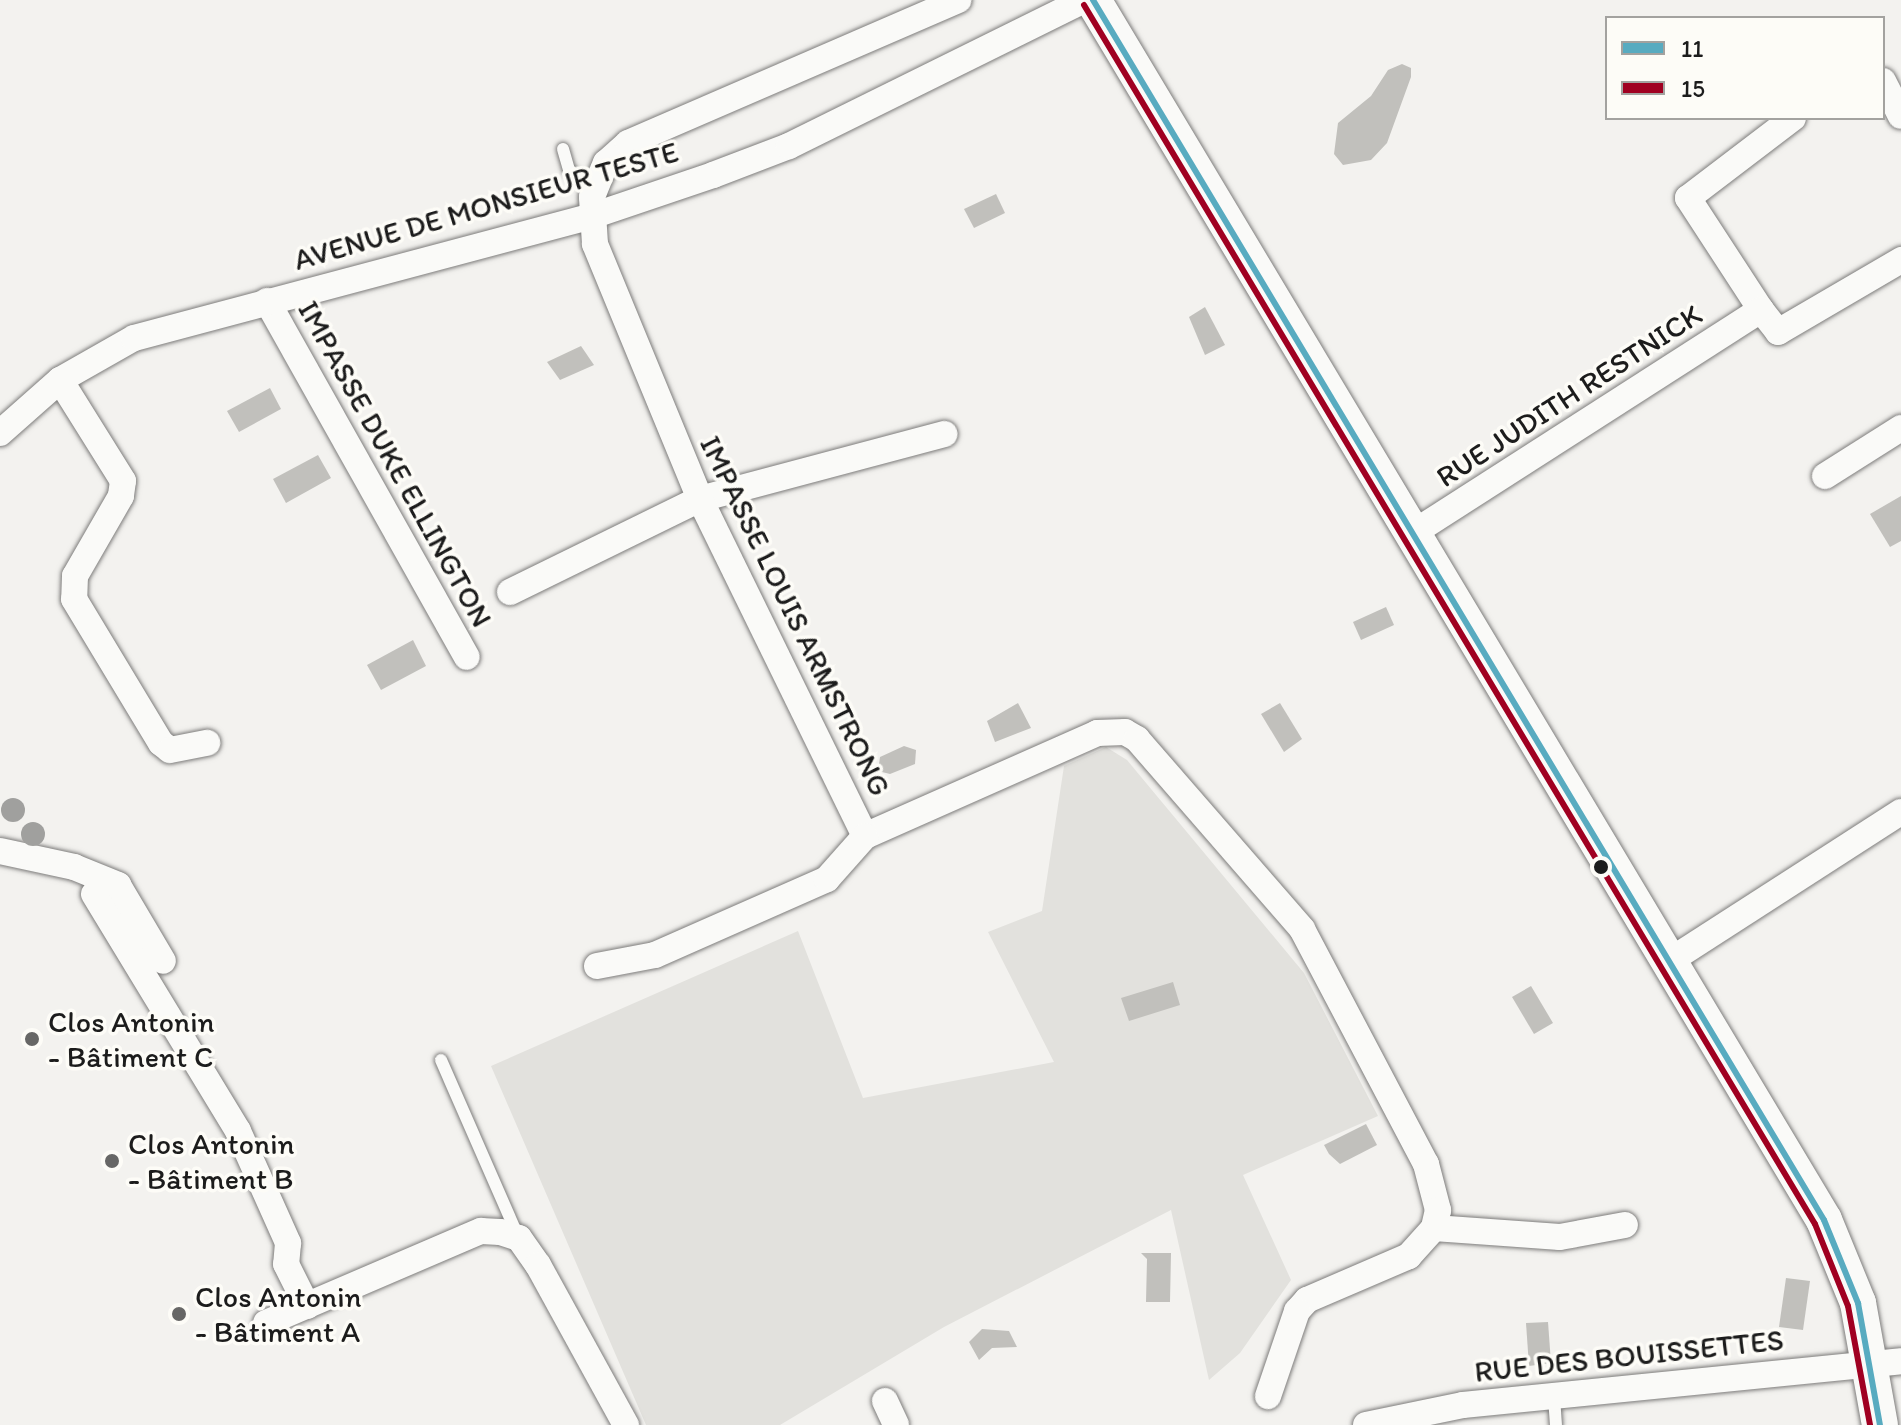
<!DOCTYPE html>
<html>
<head>
<meta charset="utf-8">
<style>
	body { margin:0 }
	#map { position:relative; width:1901px; height:1425px; overflow:hidden; background:#f3f2ef; font-family:Itim,sans-serif }
	div>[style] { position:absolute }
	[style*='--x'] { left:calc(var(--x)*1px); top:calc(var(--y)*1px); width:calc(var(--w)*1px); rotate:calc(var(--a)*1deg) }
	.green>* { inset:0; background:#e2e1dd }
	.water>* { inset:0; background:#c1c0bc }
	.roads { filter:drop-shadow(0 0 2px #7d7c7b) drop-shadow(0 0 2px #7d7c7b) }
	.lane>* { height:12px; margin:-6px; padding:0 6px; transform-origin:6px; border-radius:6px; background:#fafaf8 }
	.street>* { height:26px; margin:-13px; padding:0 13px; transform-origin:13px; border-radius:13px; background:#fafaf8 }
	.secondary>* { height:36px; margin:-18px; padding:0 18px; transform-origin:18px; border-radius:18px; background:#fafaf8 }
	.bus-1>* { height:6px; margin:-3px; padding:0 3px; transform-origin:3px; border-radius:3px; background:#58abc0 }
	.bus-2>* { height:6px; margin:-3px; padding:0 3px; transform-origin:3px; border-radius:3px; background:#a00021 }
	.trees>* { width:24px; height:24px; margin:-12px; border-radius:50%; background:#a0a09e }
	.dots>* { width:22px; height:22px; translate:-50% -50%; box-sizing:border-box; border:4px solid #fdfcf7; border-radius:50% }
	span { translate:-50% -50%; white-space:nowrap; text-align:center; line-height:1.15; -webkit-text-stroke:7px #fdfcf7; paint-order:stroke }
	.street-label { font-size:30px; color:#1c1c1c }
	.poi-label { font-size:30px; color:#1c1c1c }
	.left { translate:0 -50%; text-align:left }
	.legend { position:absolute; left:1605px; top:16px; width:280px; height:104px; box-sizing:border-box; background:#fdfcf7; border:2px solid #a3a29f; margin:0; padding:10px 14px; list-style:none; font-size:24px; color:#1c1c1c }
	.legend li { display:flex; align-items:center; gap:16px; height:40px }
	.legend b { width:40px; border:2px solid #a3a29f }
</style>
</head>
<body>
<div id="map">
	<div class="green">
		<i style="clip-path:polygon(1106px 747px,1127px 760px,1304px 973px,1378px 1116px,1243px 1175px,1291px 1280px,1240px 1353px,1209px 1380px,1171px 1210px,944px 1327px,780px 1425px,646px 1425px,491px 1066px,798px 931px,863px 1098px,1054px 1062px,988px 932px,1042px 911px,1064px 766px)"></i>
	</div>
	<div class="water">
		<i style="clip-path:polygon(1402px 64px,1411px 68px,1411px 77px,1387px 143px,1371px 160px,1343px 165px,1334px 154px,1338px 123px,1371px 96px,1388px 70px)"></i>
		<i style="clip-path:polygon(996px 194px,1005px 213px,974px 228px,964px 209px)"></i>
		<i style="clip-path:polygon(1205px 307px,1225px 345px,1205px 355px,1189px 317px)"></i>
		<i style="clip-path:polygon(581px 346px,594px 365px,560px 380px,547px 362px)"></i>
		<i style="clip-path:polygon(270px 388px,281px 409px,239px 432px,227px 411px)"></i>
		<i style="clip-path:polygon(318px 455px,331px 478px,286px 503px,273px 479px)"></i>
		<i style="clip-path:polygon(1901px 496px,1901px 541px,1890px 547px,1870px 514px)"></i>
		<i style="clip-path:polygon(1386px 607px,1394px 625px,1361px 640px,1353px 622px)"></i>
		<i style="clip-path:polygon(413px 640px,426px 666px,381px 690px,367px 665px)"></i>
		<i style="clip-path:polygon(1018px 703px,1031px 728px,995px 742px,987px 721px)"></i>
		<i style="clip-path:polygon(1280px 703px,1302px 739px,1284px 752px,1261px 714px)"></i>
		<i style="clip-path:polygon(904px 746px,916px 750px,915px 764px,890px 774px,878px 771px,880px 757px)"></i>
		<i style="clip-path:polygon(1173px 982px,1180px 1005px,1129px 1021px,1121px 998px)"></i>
		<i style="clip-path:polygon(1531px 986px,1553px 1023px,1534px 1034px,1512px 997px)"></i>
		<i style="clip-path:polygon(1366px 1124px,1377px 1145px,1340px 1164px,1329px 1154px,1324px 1145px)"></i>
		<i style="clip-path:polygon(1141px 1253px,1171px 1253px,1170px 1302px,1146px 1302px,1147px 1259px)"></i>
		<i style="clip-path:polygon(1786px 1278px,1810px 1281px,1803px 1330px,1779px 1327px)"></i>
		<i style="clip-path:polygon(1548px 1322px,1551px 1363px,1529px 1366px,1526px 1323px)"></i>
		<i style="clip-path:polygon(982px 1329px,1009px 1331px,1017px 1347px,992px 1348px,979px 1360px,969px 1342px)"></i>
	</div>
	<div class="roads">
		<div class="lane">
			<i style="--x:563;--y:149;--w:22;--a:74"></i>
			<i style="--x:569;--y:170;--w:31;--a:36"></i>
			<i style="--x:441;--y:1060;--w:192;--a:66.4"></i>
			<i style="--x:1554;--y:1397;--w:28;--a:86"></i>
		</div>
		<div class="street">
			<i style="--x:1883;--y:81;--w:39;--a:63"></i>
			<i style="--x:1793;--y:118;--w:132;--a:142.7"></i>
			<i style="--x:1688;--y:198;--w:134;--a:56.9"></i>
			<i style="--x:1761;--y:310;--w:28;--a:52"></i>
			<i style="--x:1778;--y:332;--w:143;--a:-30.3"></i>
			<i style="--x:267;--y:301;--w:408;--a:60.7"></i>
			<i style="--x:60;--y:380;--w:119;--a:58"></i>
			<i style="--x:123;--y:481;--w:15;--a:98"></i>
			<i style="--x:121;--y:496;--w:92;--a:119.9"></i>
			<i style="--x:75;--y:576;--w:23;--a:92"></i>
			<i style="--x:74;--y:599;--w:168;--a:58.9"></i>
			<i style="--x:161;--y:743;--w:11;--a:38"></i>
			<i style="--x:170;--y:750;--w:38;--a:-11"></i>
			<i style="--x:0;--y:433;--w:80;--a:-41.5"></i>
			<i style="--x:60;--y:380;--w:85;--a:-29.6"></i>
			<i style="--x:134;--y:338;--w:474;--a:-14.9"></i>
			<i style="--x:592;--y:216;--w:128;--a:-18.7"></i>
			<i style="--x:713;--y:175;--w:81;--a:-20.9"></i>
			<i style="--x:789;--y:146;--w:329;--a:-26.3"></i>
			<i style="--x:1825;--y:476;--w:90;--a:-32.3"></i>
			<i style="--x:1410;--y:535;--w:417;--a:-32.7"></i>
			<i style="--x:510;--y:592;--w:212;--a:-26.1"></i>
			<i style="--x:700;--y:499;--w:253;--a:-14.9"></i>
			<i style="--x:865;--y:836;--w:254;--a:-23.9"></i>
			<i style="--x:1097;--y:733;--w:28;--a:-2"></i>
			<i style="--x:1125;--y:732;--w:14;--a:30"></i>
			<i style="--x:1137;--y:739;--w:252;--a:49"></i>
			<i style="--x:1302;--y:929;--w:266;--a:62.2"></i>
			<i style="--x:1426;--y:1164;--w:48;--a:75.4"></i>
			<i style="--x:1438;--y:1210;--w:18;--a:103"></i>
			<i style="--x:1434;--y:1228;--w:38;--a:132"></i>
			<i style="--x:1409;--y:1256;--w:111;--a:156.7"></i>
			<i style="--x:1307;--y:1300;--w:15;--a:132"></i>
			<i style="--x:1297;--y:1311;--w:90;--a:108.8"></i>
			<i style="--x:865;--y:836;--w:375;--a:-116.1"></i>
			<i style="--x:700;--y:499;--w:276;--a:-112.4"></i>
			<i style="--x:595;--y:244;--w:47;--a:-93.7"></i>
			<i style="--x:592;--y:197;--w:37;--a:-68"></i>
			<i style="--x:606;--y:163;--w:30;--a:-42"></i>
			<i style="--x:628;--y:143;--w:360;--a:-23.4"></i>
			<i style="--x:0;--y:851;--w:76;--a:12.2"></i>
			<i style="--x:74;--y:867;--w:48;--a:22.2"></i>
			<i style="--x:118;--y:885;--w:88;--a:59.4"></i>
			<i style="--x:94;--y:894;--w:277;--a:58.7"></i>
			<i style="--x:238;--y:1131;--w:123;--a:65.9"></i>
			<i style="--x:288;--y:1243;--w:21;--a:95"></i>
			<i style="--x:286;--y:1264;--w:47;--a:63.4"></i>
			<i style="--x:1668;--y:962;--w:277;--a:-32.8"></i>
			<i style="--x:597;--y:966;--w:59;--a:-10.7"></i>
			<i style="--x:655;--y:955;--w:188;--a:-23.8"></i>
			<i style="--x:827;--y:879;--w:57;--a:-48.5"></i>
			<i style="--x:1434;--y:1228;--w:126;--a:4.1"></i>
			<i style="--x:1560;--y:1237;--w:66;--a:-10.5"></i>
			<i style="--x:266;--y:1323;--w:234;--a:-23.2"></i>
			<i style="--x:481;--y:1231;--w:19;--a:3"></i>
			<i style="--x:500;--y:1232;--w:20;--a:18"></i>
			<i style="--x:519;--y:1238;--w:33;--a:55"></i>
			<i style="--x:538;--y:1265;--w:183;--a:61.2"></i>
			<i style="--x:885;--y:1401;--w:26;--a:65"></i>
			<i style="--x:1366;--y:1425;--w:99;--a:-11.7"></i>
			<i style="--x:1463;--y:1405;--w:440;--a:-5.7"></i>
		</div>
		<div class="secondary">
			<i style="--x:1093;--y:0;--w:1422;--a:59.07"></i>
			<i style="--x:1824;--y:1220;--w:90;--a:67.7"></i>
			<i style="--x:1858;--y:1303;--w:124;--a:79.8"></i>
		</div>
	</div>
	<div class="bus-1">
		<i style="--x:1093;--y:0;--w:1422;--a:59.07"></i>
		<i style="--x:1824;--y:1220;--w:90;--a:67.7"></i>
		<i style="--x:1858;--y:1303;--w:124;--a:79.8"></i>
	</div>
	<div class="bus-2">
		<i style="--x:1084;--y:5;--w:1421;--a:59.05"></i>
		<i style="--x:1815;--y:1224;--w:88;--a:68.1"></i>
		<i style="--x:1848;--y:1306;--w:121;--a:79.5"></i>
	</div>
	<div class="trees">
		<i style="left:13px;top:810px"></i>
		<i style="left:33px;top:834px"></i>
	</div>
	<div class="dots">
		<i style="left:1601px;top:867px;background:#1c1c1c"></i>
		<i style="left:32px;top:1039px;background:#676766"></i>
		<i style="left:112px;top:1161px;background:#676766"></i>
		<i style="left:179px;top:1314px;background:#676766"></i>
	</div>
	<div class="street-label">
		<span style="left:486px;top:206px;rotate:-16deg">AVENUE DE MONSIEUR TESTE</span>
		<span style="left:1569px;top:396px;rotate:-33deg">RUE JUDITH RESTNICK</span>
		<span style="left:395px;top:464px;rotate:61deg">IMPASSE DUKE ELLINGTON</span>
		<span style="left:795px;top:616px;rotate:64deg">IMPASSE LOUIS ARMSTRONG</span>
		<span style="left:1629px;top:1356px;rotate:-6deg">RUE DES BOUISSETTES</span>
	</div>
	<div class="poi-label">
		<span class="left" style="left:48px;top:1039px">Clos Antonin<br>- Bâtiment C</span>
		<span class="left" style="left:128px;top:1161px">Clos Antonin<br>- Bâtiment B</span>
		<span class="left" style="left:195px;top:1314px">Clos Antonin<br>- Bâtiment A</span>
	</div>
	<ul class="legend">
	<li><b style="height:10px;background:#58abc0"></b>11</li>
	<li><b style="height:10px;background:#a00021"></b>15</li>
	</ul>
</div>
</body>
</html>
